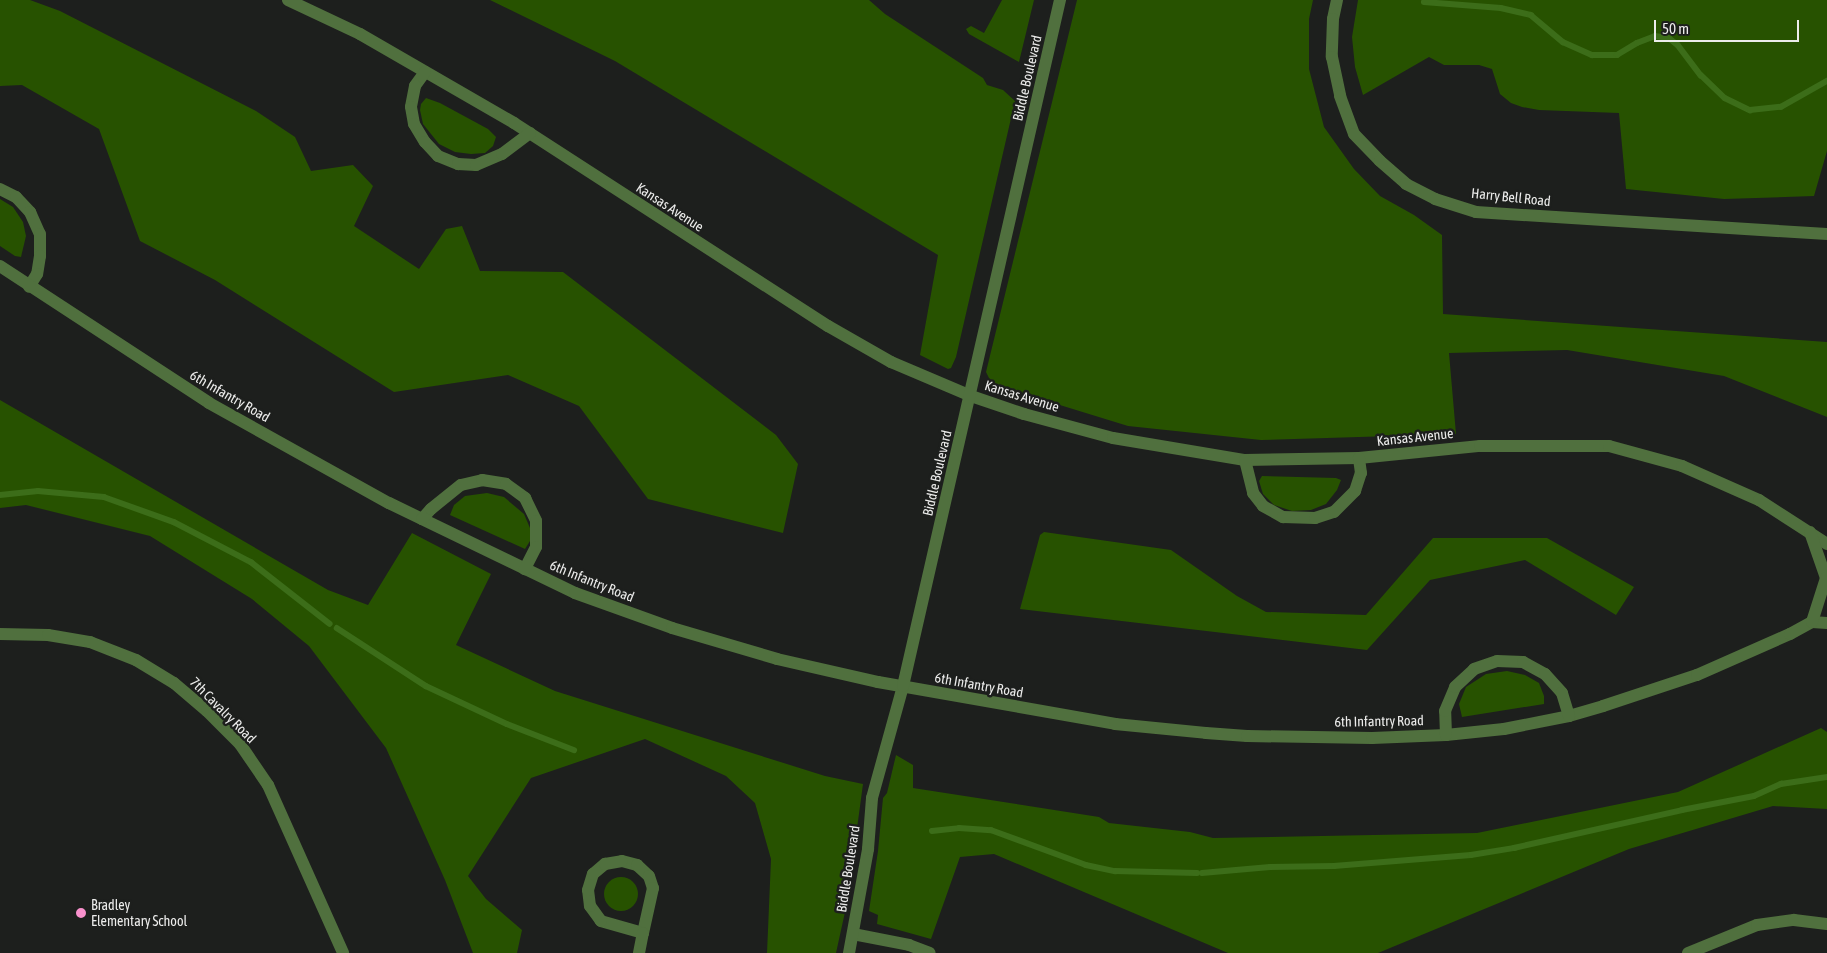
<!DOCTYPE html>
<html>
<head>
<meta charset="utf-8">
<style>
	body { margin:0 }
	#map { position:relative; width:1827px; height:953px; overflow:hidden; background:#1d1f1d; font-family:"Asap Condensed",sans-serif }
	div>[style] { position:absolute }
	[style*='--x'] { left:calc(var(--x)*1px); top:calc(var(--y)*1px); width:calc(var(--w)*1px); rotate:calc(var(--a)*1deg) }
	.green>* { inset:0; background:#275200 }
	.round { border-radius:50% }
	.stream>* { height:5.5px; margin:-2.75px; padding:0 2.75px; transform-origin:2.75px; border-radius:2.75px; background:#3c6d19 }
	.minor>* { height:12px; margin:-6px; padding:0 6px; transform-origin:6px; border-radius:6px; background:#50703e }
	.dots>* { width:14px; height:14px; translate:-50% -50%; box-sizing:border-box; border:2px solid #1d1f1d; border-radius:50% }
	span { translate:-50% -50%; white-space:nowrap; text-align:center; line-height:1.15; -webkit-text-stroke:5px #1d1f1d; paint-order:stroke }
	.street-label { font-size:14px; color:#ececeb }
	.poi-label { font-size:14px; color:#ececeb }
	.left { translate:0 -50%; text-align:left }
	.scale { position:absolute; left:1654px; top:20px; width:145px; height:22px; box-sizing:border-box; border:2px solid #ececeb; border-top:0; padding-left:6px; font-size:15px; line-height:18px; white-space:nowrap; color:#ececeb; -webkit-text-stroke:4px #1d1f1d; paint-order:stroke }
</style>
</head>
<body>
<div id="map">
	<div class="green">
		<i style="clip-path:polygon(0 0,30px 0,60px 11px,256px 111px,295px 137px,311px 171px,353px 165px,373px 186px,354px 226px,419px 269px,446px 229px,462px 226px,480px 271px,563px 272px,776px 435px,798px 464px,783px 533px,648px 499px,579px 406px,508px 375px,394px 392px,215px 280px,140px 241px,99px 129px,22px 85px,0 86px)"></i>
		<i style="clip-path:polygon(490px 0,869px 0,885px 14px,983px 78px,987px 85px,1003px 90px,1015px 101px,956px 357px,951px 368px,948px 369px,920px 355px,938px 255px,615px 61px)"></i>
		<i style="clip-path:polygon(1002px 0,1034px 0,1019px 62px,969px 34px,966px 29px,971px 26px,984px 33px)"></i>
		<i style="clip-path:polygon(1077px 0,1313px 0,1309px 19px,1309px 69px,1324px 127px,1354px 169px,1380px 196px,1414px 215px,1442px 235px,1443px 314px,1827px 342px,1827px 417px,1724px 376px,1567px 350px,1449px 353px,1456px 434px,1261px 440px,1128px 426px,992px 384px,986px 372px)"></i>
		<i style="clip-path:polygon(1358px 0,1827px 0,1827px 151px,1814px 196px,1724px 199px,1626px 189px,1619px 113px,1539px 110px,1522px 107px,1511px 103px,1500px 94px,1492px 69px,1479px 65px,1444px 65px,1429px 57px,1363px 95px,1355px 67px,1352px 37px)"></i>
		<i style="clip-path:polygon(426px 98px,440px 103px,488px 129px,496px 137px,493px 146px,485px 153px,471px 154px,455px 152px,439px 144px,423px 124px,420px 110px,421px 104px)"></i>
		<i style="clip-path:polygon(0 199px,13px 207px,23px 222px,26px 236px,21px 257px,15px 256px,0 246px)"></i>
		<i style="clip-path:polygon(0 400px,328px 590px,368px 605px,412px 533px,491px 574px,456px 645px,555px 691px,825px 776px,863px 784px,847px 903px,836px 953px,767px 953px,771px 859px,755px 803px,726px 776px,645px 739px,531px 778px,468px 876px,486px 899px,522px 930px,517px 953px,473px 953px,445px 880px,386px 748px,309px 646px,252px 599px,150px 536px,26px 505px,0 508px)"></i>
		<i style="clip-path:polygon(1262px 476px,1336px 478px,1341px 480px,1337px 490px,1326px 504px,1311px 510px,1292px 511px,1274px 505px,1263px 494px,1259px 481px)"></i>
		<i style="clip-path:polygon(487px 493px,504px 497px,524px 514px,530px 528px,530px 541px,525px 549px,450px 515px,454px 505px,465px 496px)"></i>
		<i style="clip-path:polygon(1044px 532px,1171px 550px,1237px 596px,1266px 612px,1366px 615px,1433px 538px,1547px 538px,1634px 587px,1616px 615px,1525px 560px,1430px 580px,1367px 650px,1020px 609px,1040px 535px)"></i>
		<i style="clip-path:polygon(1507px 671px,1525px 675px,1539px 683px,1544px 696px,1544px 704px,1462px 717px,1459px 704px,1466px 687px,1486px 674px)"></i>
		<i style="clip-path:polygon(1821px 728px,1827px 732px,1827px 809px,1773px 806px,1629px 849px,1378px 953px,1228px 953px,994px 854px,960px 857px,931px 939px,877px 924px,878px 915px,869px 911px,878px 851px,883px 798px,887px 793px,896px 755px,913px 765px,913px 788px,1099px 817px,1109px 823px,1190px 832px,1213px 838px,1477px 833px,1678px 792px)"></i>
		<i class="round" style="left:604px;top:877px;width:34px;height:34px"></i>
	</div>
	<div class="stream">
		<i style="--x:1424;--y:2;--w:77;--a:4.5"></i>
		<i style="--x:1501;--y:8;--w:31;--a:13"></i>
		<i style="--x:1531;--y:15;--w:42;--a:40.2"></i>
		<i style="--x:1563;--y:42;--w:32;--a:24"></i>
		<i style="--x:1592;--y:55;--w:25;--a:0"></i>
		<i style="--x:1617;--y:55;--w:23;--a:-31"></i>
		<i style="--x:1637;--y:43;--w:19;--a:-21"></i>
		<i style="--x:1655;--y:36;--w:14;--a:8"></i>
		<i style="--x:1669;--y:38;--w:11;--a:38"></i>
		<i style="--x:1678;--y:45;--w:38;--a:53"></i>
		<i style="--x:1701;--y:75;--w:33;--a:44"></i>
		<i style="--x:1725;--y:98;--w:28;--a:26"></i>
		<i style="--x:1750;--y:110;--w:31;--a:-6"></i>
		<i style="--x:1781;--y:107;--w:53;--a:-29.5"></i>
		<i style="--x:0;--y:495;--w:38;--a:-6"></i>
		<i style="--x:38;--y:491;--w:66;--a:5.2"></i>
		<i style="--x:104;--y:497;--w:74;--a:19.7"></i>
		<i style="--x:174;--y:522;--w:87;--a:27.5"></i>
		<i style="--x:251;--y:562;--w:100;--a:38.1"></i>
		<i style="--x:337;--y:628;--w:106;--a:33.1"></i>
		<i style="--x:426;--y:686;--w:89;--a:25.1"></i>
		<i style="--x:507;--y:724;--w:72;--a:21.2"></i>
		<i style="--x:932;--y:831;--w:27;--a:-6"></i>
		<i style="--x:959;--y:828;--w:32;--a:4"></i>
		<i style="--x:991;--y:830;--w:101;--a:20.2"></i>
		<i style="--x:1086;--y:865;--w:30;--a:12"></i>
		<i style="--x:1115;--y:871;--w:82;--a:1.4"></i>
		<i style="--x:1202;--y:873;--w:68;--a:-5"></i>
		<i style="--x:1270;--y:867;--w:64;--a:-0.9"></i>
		<i style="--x:1334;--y:866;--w:137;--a:-4.6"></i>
		<i style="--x:1471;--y:855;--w:44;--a:-9.2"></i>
		<i style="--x:1514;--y:848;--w:172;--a:-12.7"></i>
		<i style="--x:1682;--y:810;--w:73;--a:-11"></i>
		<i style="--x:1754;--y:796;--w:30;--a:-24"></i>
		<i style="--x:1781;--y:784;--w:47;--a:-8.7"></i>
	</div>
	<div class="minor">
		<i style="--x:288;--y:0;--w:80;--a:25.3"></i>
		<i style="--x:360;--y:34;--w:178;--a:30"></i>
		<i style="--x:514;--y:123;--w:374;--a:32.9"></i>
		<i style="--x:828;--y:326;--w:73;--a:29.7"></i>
		<i style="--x:891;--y:362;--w:87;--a:23"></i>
		<i style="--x:971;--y:396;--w:56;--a:18.8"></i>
		<i style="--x:1024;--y:414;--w:92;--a:15.1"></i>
		<i style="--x:1113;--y:438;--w:134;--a:9.5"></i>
		<i style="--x:1245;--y:460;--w:114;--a:-1"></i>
		<i style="--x:1359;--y:458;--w:122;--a:-5.7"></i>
		<i style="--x:1480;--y:446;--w:129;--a:0"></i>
		<i style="--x:1609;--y:446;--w:76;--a:15.3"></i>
		<i style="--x:1682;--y:466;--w:84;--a:23.8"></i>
		<i style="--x:1759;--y:500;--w:81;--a:32.9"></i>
		<i style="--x:1337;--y:0;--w:19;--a:102"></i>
		<i style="--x:1333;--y:19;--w:38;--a:92"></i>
		<i style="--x:1332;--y:57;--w:40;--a:78"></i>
		<i style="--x:1340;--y:96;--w:40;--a:69.8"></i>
		<i style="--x:1354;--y:134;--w:37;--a:46"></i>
		<i style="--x:1380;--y:161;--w:35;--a:41"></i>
		<i style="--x:1406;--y:184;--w:33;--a:27"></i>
		<i style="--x:1435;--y:199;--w:43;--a:17.6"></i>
		<i style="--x:1476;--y:212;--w:352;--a:3.6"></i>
		<i style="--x:425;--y:72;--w:17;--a:126"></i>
		<i style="--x:415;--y:86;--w:21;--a:101"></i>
		<i style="--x:411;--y:107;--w:17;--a:80"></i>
		<i style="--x:414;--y:124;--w:21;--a:59"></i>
		<i style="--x:425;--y:142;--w:19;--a:47"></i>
		<i style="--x:438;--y:156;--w:22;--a:22"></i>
		<i style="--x:458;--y:164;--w:18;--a:3"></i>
		<i style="--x:476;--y:165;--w:28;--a:-23"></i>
		<i style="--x:502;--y:154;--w:35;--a:-37"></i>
		<i style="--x:0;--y:189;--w:18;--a:27"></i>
		<i style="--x:16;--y:197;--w:21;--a:47"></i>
		<i style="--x:30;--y:212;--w:24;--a:66"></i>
		<i style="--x:40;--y:234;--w:22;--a:90"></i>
		<i style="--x:40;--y:256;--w:18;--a:99"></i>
		<i style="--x:37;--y:274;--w:15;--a:122"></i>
		<i style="--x:0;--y:266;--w:250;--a:33.2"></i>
		<i style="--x:209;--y:403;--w:206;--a:29.1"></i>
		<i style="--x:389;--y:503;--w:207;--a:25.8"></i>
		<i style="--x:575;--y:593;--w:103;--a:19.8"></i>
		<i style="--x:672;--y:628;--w:109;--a:16.4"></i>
		<i style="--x:777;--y:659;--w:104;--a:12.8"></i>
		<i style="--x:878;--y:682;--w:241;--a:10"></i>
		<i style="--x:1115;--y:724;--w:91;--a:5.6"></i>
		<i style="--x:1206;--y:733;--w:41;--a:4.2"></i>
		<i style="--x:1247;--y:736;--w:125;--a:0.9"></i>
		<i style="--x:1372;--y:738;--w:74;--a:-2.3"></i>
		<i style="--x:1446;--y:735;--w:58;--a:-5.9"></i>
		<i style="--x:1504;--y:729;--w:66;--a:-11.3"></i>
		<i style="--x:1569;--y:716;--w:35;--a:-16"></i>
		<i style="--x:1603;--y:706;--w:99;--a:-18.3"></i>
		<i style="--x:1697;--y:675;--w:102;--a:-23.8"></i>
		<i style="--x:1790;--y:634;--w:25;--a:-29"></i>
		<i style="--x:1812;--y:622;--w:15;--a:4"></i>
		<i style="--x:1245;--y:460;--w:34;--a:76"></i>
		<i style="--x:1253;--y:493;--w:16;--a:52"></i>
		<i style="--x:1263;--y:506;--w:23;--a:29"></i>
		<i style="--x:1283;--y:517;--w:32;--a:2"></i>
		<i style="--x:1315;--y:518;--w:20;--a:-18"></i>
		<i style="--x:1334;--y:512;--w:30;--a:-45"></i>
		<i style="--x:1355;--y:491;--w:19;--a:-72"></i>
		<i style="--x:1361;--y:473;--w:15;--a:-98"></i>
		<i style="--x:422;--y:519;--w:13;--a:-48"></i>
		<i style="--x:431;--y:509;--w:38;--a:-39"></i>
		<i style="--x:461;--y:485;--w:22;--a:-13"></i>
		<i style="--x:482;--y:480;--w:24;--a:9"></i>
		<i style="--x:506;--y:484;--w:24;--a:36"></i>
		<i style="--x:525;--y:498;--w:25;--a:64"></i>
		<i style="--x:536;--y:521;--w:26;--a:90"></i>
		<i style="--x:536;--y:547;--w:25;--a:117"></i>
		<i style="--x:1810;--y:532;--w:49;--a:70.8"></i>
		<i style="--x:1826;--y:578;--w:46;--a:107.7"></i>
		<i style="--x:0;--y:634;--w:48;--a:1.2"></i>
		<i style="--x:48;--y:635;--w:43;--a:9.5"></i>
		<i style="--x:90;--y:642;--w:49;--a:21.4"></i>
		<i style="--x:136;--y:660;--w:44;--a:31.2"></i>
		<i style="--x:174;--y:683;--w:43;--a:40.3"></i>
		<i style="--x:207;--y:711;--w:47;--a:45"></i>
		<i style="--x:240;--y:744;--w:50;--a:55.7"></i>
		<i style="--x:268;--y:785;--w:184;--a:65.9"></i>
		<i style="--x:1446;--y:735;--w:24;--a:-92"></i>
		<i style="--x:1445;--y:711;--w:26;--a:-67"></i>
		<i style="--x:1455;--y:687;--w:26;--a:-43"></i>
		<i style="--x:1474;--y:669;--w:24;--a:-19"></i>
		<i style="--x:1497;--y:661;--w:26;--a:2"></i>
		<i style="--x:1523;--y:662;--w:25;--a:29"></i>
		<i style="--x:1545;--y:674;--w:25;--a:48"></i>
		<i style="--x:1562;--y:693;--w:24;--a:73"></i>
		<i style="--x:622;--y:861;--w:16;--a:15"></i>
		<i style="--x:637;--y:865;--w:16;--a:43"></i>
		<i style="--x:649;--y:876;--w:13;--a:72"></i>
		<i style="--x:653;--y:888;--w:46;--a:102.5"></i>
		<i style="--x:643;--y:933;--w:44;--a:-164.1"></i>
		<i style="--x:601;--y:921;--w:19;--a:-126"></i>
		<i style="--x:590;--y:906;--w:16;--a:-97"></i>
		<i style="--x:588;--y:890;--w:17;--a:-73"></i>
		<i style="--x:593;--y:874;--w:16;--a:-40"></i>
		<i style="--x:605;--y:864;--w:17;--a:-10"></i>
		<i style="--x:853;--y:934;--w:57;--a:11.1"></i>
		<i style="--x:909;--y:945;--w:22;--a:21"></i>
		<i style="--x:639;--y:953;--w:20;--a:-79"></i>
		<i style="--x:849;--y:953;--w:106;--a:-79.6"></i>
		<i style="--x:868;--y:849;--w:51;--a:-85.5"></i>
		<i style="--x:872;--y:798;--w:116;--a:-74.5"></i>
		<i style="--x:903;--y:686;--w:704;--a:-77.11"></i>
		<i style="--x:1688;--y:953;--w:74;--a:-22.1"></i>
		<i style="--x:1757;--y:925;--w:37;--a:-8"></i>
		<i style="--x:1794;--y:920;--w:33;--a:7"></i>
	</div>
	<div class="dots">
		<i style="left:81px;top:913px;background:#f890cc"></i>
	</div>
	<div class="street-label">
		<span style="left:1027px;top:78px;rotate:-77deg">Biddle Boulevard</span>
		<span style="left:1511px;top:197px;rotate:6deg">Harry Bell Road</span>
		<span style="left:670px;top:207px;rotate:33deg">Kansas Avenue</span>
		<span style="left:230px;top:396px;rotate:30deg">6th Infantry Road</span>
		<span style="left:1022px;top:396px;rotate:17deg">Kansas Avenue</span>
		<span style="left:1415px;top:437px;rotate:-6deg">Kansas Avenue</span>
		<span style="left:937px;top:473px;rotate:-77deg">Biddle Boulevard</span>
		<span style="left:592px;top:581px;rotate:22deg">6th Infantry Road</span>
		<span style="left:979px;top:685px;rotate:10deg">6th Infantry Road</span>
		<span style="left:223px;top:710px;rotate:45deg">7th Cavalry Road</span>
		<span style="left:1379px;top:721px;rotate:-1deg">6th Infantry Road</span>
		<span style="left:848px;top:869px;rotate:-81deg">Biddle Boulevard</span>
	</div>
	<div class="poi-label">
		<span class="left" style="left:91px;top:913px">Bradley<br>Elementary School</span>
	</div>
	<div class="scale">50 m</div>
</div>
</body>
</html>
